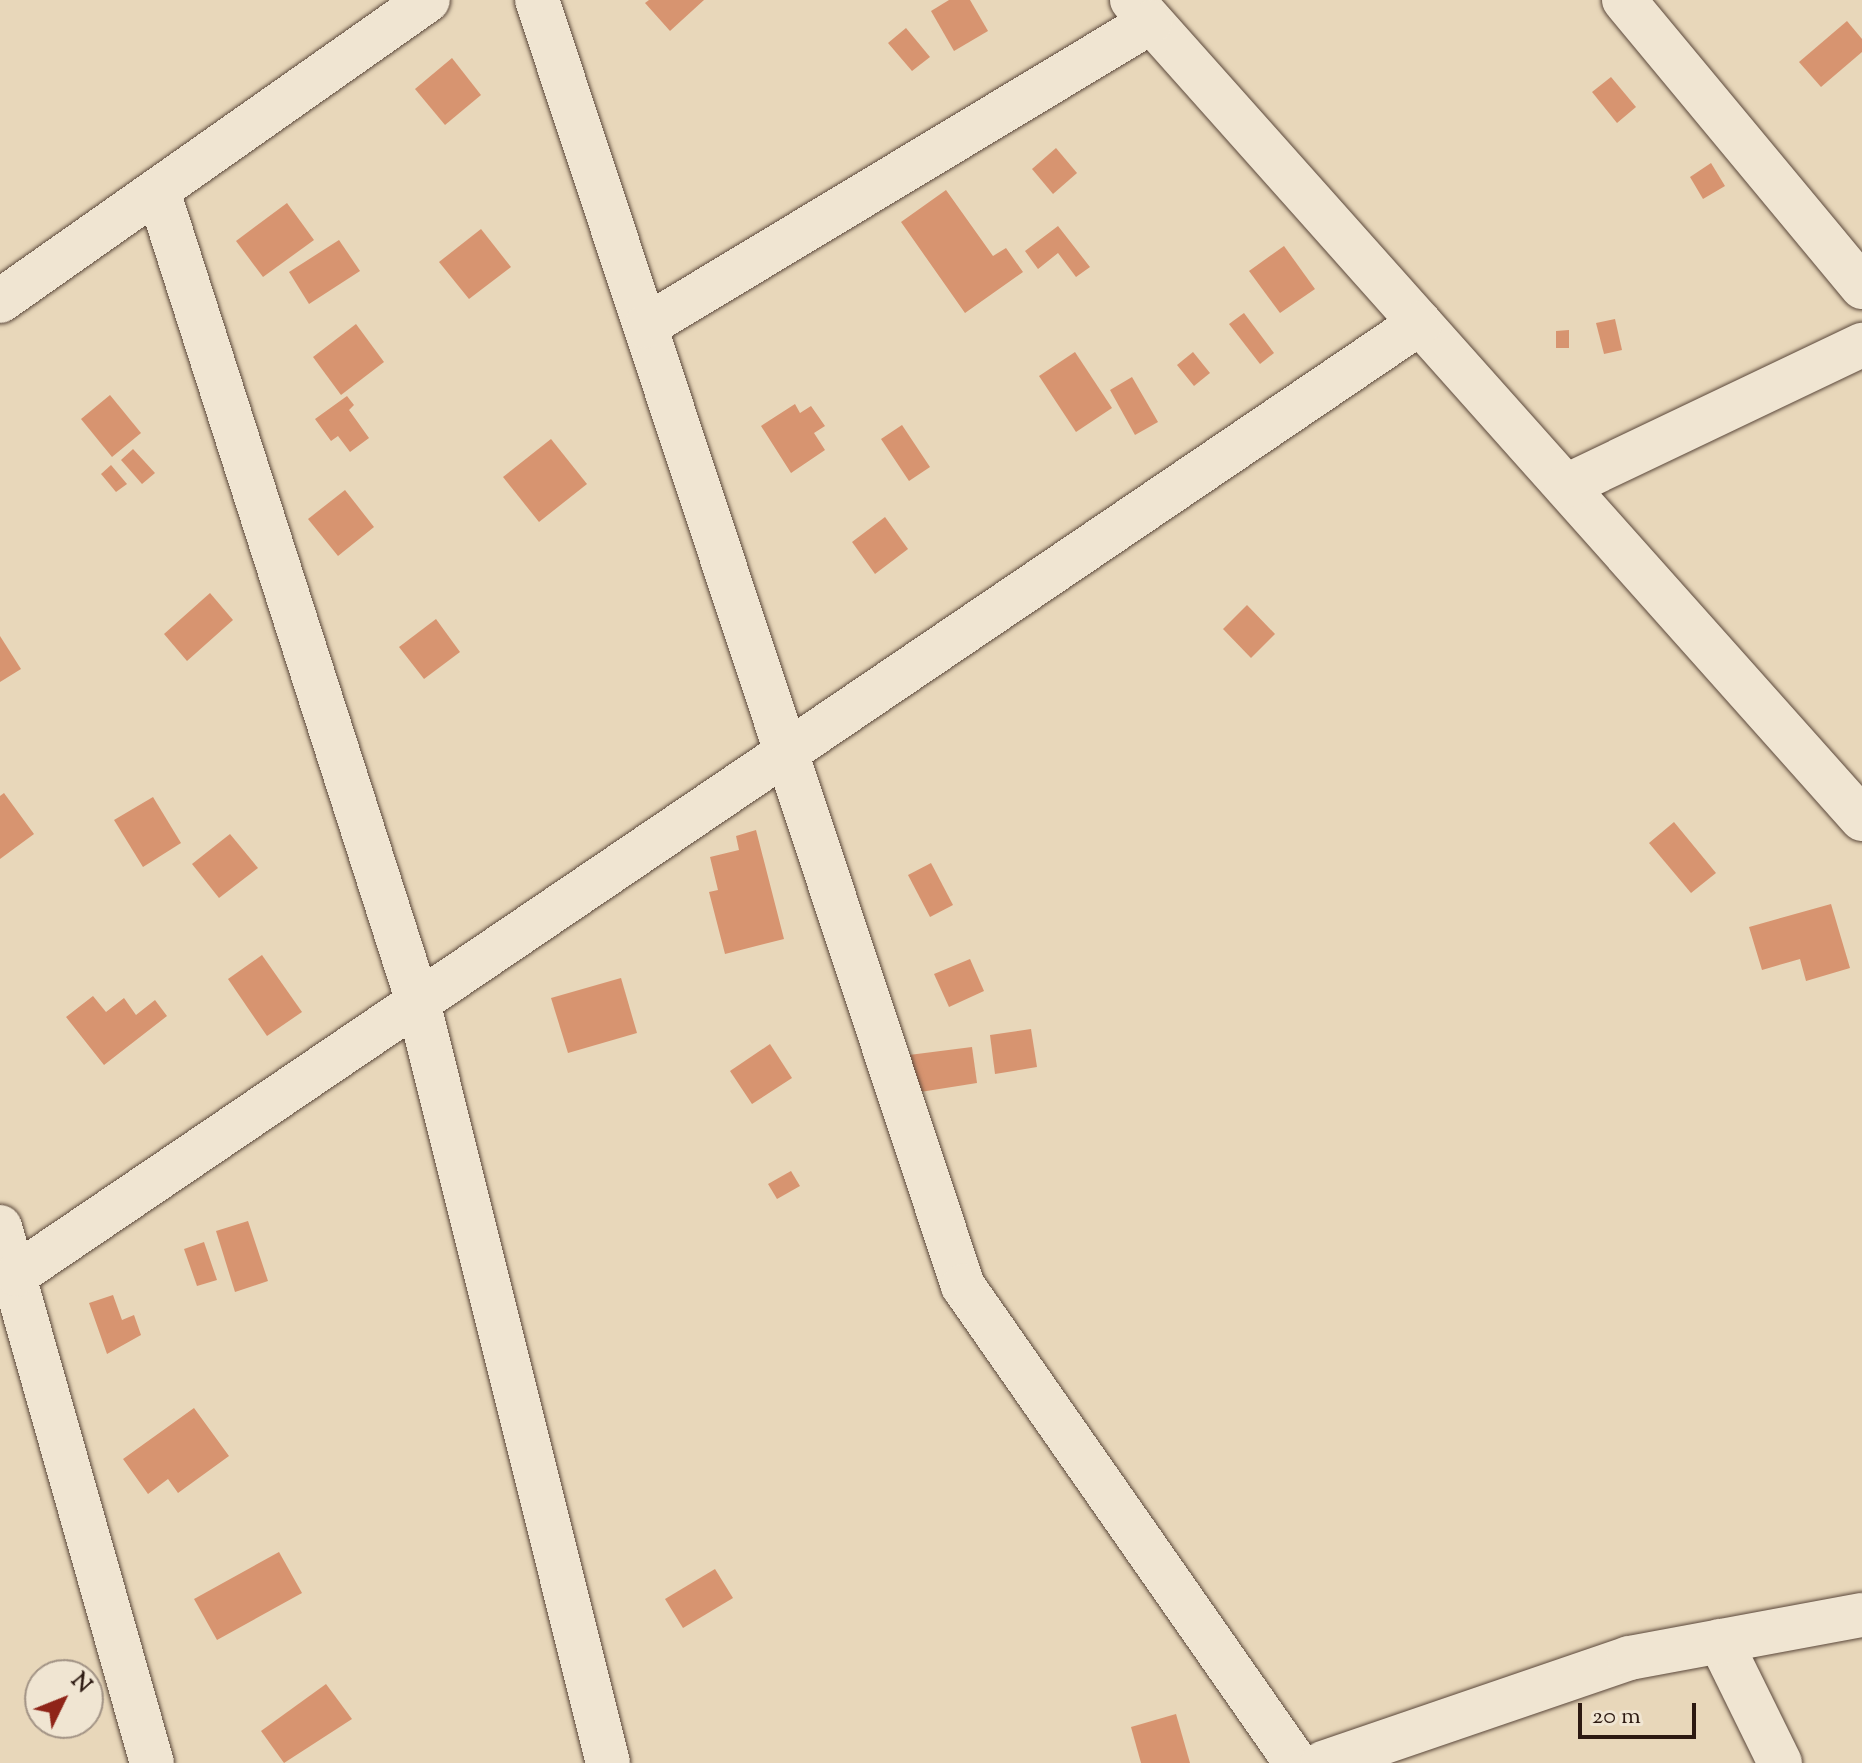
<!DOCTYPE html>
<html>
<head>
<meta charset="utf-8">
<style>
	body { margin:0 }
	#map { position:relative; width:1862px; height:1763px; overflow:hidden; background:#e8d7ba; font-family:"Sorts Mill Goudy",serif }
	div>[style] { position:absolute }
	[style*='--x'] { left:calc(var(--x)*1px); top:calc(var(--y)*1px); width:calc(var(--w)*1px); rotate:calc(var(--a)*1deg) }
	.building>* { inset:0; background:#d79470 }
	.roads { filter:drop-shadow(0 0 2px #5b483b) drop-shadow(0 0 2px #5b483b) }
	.minor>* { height:44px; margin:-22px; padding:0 22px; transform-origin:22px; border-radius:22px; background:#f0e5d2 }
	span { translate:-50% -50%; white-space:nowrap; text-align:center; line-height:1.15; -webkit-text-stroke:7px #f0e5d2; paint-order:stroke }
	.north { position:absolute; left:24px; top:1659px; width:80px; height:80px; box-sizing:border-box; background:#f0e5d2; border:2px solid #a29385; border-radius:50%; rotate:47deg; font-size:22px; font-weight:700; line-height:32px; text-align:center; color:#2c1911 }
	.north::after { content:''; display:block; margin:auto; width:28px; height:36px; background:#8f2418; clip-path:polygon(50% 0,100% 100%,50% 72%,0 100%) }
	.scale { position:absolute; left:1578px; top:1703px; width:118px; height:36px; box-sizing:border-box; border:4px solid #2c1911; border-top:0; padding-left:10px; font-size:24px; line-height:28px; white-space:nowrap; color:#2c1911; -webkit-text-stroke:6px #f0e5d2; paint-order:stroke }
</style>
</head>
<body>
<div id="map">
	<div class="building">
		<i style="clip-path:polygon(649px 0,704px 0,670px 31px,645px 3px)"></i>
		<i style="clip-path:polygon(949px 0,970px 0,988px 31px,954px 51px,931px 11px)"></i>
		<i style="clip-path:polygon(1847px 21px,1862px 39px,1862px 52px,1821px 87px,1799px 62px)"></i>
		<i style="clip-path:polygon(906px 28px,930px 57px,912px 71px,888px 43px)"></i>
		<i style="clip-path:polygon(452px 58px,481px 95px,445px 125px,415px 89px)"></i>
		<i style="clip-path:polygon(1611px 77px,1636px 107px,1617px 123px,1592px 92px)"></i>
		<i style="clip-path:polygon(1056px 148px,1077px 173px,1053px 194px,1032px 169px)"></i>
		<i style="clip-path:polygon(1711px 163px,1725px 186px,1703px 199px,1690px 177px)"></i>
		<i style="clip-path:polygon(946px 190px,993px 256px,1006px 248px,1023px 272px,965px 313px,901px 222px)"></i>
		<i style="clip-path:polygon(287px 203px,314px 240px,263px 277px,236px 241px)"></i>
		<i style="clip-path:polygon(1058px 226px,1090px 267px,1076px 277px,1058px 253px,1038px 269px,1025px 251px)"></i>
		<i style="clip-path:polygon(481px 229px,511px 267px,469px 299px,439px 262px)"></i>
		<i style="clip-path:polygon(339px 240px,360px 271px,309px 304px,289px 272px)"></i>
		<i style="clip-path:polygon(1284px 246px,1315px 289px,1280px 313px,1249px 271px)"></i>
		<i style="clip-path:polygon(1244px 313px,1274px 353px,1260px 364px,1229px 324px)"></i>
		<i style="clip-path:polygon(1615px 319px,1622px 350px,1604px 354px,1596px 323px)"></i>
		<i style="clip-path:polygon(356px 324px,384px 362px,341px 395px,313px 357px)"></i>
		<i style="clip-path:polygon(1569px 330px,1569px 348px,1556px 348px,1556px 331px)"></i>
		<i style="clip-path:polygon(1075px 352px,1112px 408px,1076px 432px,1039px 376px)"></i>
		<i style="clip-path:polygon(1193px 352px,1210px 373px,1194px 386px,1177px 365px)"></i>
		<i style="clip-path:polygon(1132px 377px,1158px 422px,1135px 435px,1110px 390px)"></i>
		<i style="clip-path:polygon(110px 395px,141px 433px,112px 457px,81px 419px)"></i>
		<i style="clip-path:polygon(347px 396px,354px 405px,349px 410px,369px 438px,350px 452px,338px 436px,331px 441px,315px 419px)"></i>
		<i style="clip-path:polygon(795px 404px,800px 413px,811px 406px,825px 426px,814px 433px,825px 450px,791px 473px,761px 426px)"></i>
		<i style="clip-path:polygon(902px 425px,930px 467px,909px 481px,881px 439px)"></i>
		<i style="clip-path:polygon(551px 439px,587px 484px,539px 522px,503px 477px)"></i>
		<i style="clip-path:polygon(133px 449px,155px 473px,142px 484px,121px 460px)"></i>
		<i style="clip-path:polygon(111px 465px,127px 484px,116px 492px,101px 474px)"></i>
		<i style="clip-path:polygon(345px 490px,374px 527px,338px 556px,308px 519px)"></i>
		<i style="clip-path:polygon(885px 517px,908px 549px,875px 574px,852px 542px)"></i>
		<i style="clip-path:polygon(210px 593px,233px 620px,187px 661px,164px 634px)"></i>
		<i style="clip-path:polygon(1247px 605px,1275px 634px,1251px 658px,1223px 629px)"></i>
		<i style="clip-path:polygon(436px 619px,460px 652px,424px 679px,399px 647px)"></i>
		<i style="clip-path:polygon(0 636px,21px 669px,0 682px)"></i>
		<i style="clip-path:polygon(4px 793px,34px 834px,0 859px,0 796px)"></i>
		<i style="clip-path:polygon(153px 797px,181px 843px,143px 867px,114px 820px)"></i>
		<i style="clip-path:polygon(1674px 822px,1716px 873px,1691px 893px,1649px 843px)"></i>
		<i style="clip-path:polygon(756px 830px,784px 939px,725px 954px,709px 892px,718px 890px,710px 857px,739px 850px,736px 836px)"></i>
		<i style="clip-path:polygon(230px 834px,258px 868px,219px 898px,192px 864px)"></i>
		<i style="clip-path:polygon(931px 863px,953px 905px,930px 917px,908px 875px)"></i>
		<i style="clip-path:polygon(1831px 904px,1850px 968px,1806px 981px,1800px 959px,1762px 970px,1749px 927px)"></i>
		<i style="clip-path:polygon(262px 955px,302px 1012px,267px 1036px,228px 979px)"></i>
		<i style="clip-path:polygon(970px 959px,984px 991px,949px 1007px,934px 974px)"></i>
		<i style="clip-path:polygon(621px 978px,637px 1033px,568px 1053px,551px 998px)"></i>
		<i style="clip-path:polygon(93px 996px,106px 1012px,124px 998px,136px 1015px,155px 1000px,167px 1016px,104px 1065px,66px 1017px)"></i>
		<i style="clip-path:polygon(1031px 1029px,1037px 1067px,995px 1074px,990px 1035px)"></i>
		<i style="clip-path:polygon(770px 1044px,792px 1078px,752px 1104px,730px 1071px)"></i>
		<i style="clip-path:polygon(972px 1047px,977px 1083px,914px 1093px,909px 1055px)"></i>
		<i style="clip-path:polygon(791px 1171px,800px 1186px,777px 1199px,768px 1184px)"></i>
		<i style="clip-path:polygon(248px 1221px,268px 1281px,235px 1292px,216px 1231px)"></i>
		<i style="clip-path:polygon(204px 1242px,217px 1280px,197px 1286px,184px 1249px)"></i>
		<i style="clip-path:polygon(113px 1295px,122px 1320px,134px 1315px,141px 1335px,107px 1354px,89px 1303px)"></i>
		<i style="clip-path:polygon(194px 1408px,229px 1456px,178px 1493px,168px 1479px,148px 1494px,123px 1459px)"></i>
		<i style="clip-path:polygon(279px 1552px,302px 1593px,217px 1640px,194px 1599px)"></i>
		<i style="clip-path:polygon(715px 1569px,733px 1598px,683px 1628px,665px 1599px)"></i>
		<i style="clip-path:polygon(326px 1684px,352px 1719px,284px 1763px,261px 1731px)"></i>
		<i style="clip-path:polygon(1176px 1714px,1190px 1763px,1141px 1763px,1131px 1727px)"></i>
	</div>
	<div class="roads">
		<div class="minor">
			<i style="--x:537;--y:0;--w:1355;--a:71.67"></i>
			<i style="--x:963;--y:1286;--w:582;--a:55.08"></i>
			<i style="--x:1132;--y:0;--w:1097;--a:48.29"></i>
			<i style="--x:1624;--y:0;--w:373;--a:50.3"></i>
			<i style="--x:159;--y:194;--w:848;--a:72.23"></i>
			<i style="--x:418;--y:1002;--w:784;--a:75.98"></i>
			<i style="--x:0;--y:301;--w:523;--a:-35.12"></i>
			<i style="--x:646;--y:326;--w:589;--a:-31.05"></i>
			<i style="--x:1566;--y:486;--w:328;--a:-25.5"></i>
			<i style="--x:0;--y:1227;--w:557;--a:74.17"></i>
			<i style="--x:17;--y:1274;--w:1695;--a:-34.13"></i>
			<i style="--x:1720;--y:1641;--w:136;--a:63.8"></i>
			<i style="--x:1323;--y:1763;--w:324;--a:-18.9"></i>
			<i style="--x:1629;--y:1658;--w:237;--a:-10.5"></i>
		</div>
	</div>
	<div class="north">N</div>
	<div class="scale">20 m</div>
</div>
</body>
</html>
